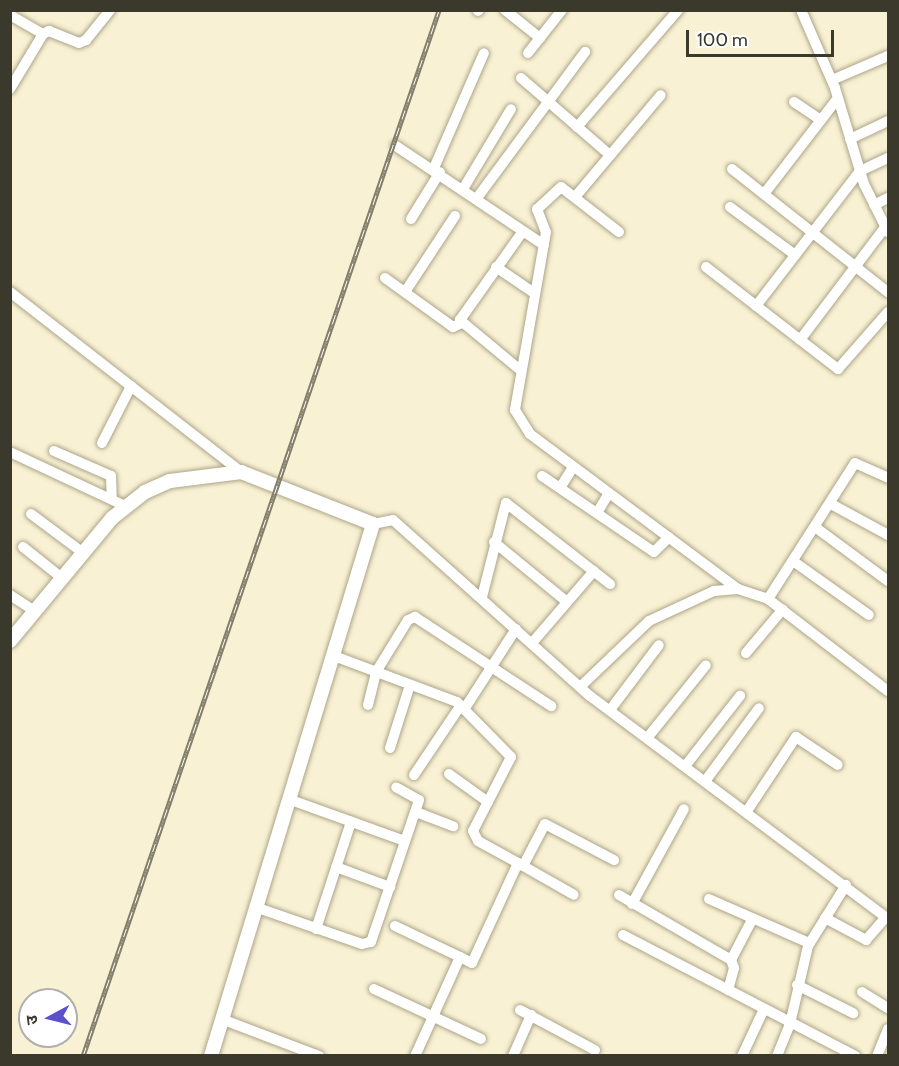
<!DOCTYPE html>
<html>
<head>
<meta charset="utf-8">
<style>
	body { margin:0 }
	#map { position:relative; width:899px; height:1066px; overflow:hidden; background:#f9f1d3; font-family:Cabin,"Noto Sans Devanagari",sans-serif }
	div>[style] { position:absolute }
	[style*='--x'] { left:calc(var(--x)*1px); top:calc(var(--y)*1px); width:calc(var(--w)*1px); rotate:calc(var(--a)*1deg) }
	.roads { filter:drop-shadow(0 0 2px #aca589) drop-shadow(0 0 2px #aca589) }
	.minor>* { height:10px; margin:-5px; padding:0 5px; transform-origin:5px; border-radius:5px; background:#fff }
	.secondary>* { height:14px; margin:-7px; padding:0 7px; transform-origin:7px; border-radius:7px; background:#fff }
	.rail>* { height:5px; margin-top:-2.5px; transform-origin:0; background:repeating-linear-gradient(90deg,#fff 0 9px,#837e6b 0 18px); box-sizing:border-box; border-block:2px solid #837e6b }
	span { translate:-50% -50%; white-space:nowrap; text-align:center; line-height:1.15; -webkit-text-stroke:6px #fff; paint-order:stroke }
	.frame { position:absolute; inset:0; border:12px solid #3b382c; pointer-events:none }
	.north { position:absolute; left:18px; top:988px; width:60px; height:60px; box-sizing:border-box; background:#fff; border:2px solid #b1afab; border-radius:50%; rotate:263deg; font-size:16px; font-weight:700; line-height:24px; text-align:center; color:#3b382c }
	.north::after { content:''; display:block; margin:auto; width:21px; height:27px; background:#5d51c9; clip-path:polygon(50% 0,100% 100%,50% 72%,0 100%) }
	.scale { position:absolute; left:686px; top:30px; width:148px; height:27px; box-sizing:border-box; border:3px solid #3b382c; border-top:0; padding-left:8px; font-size:18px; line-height:21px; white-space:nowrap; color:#3b382c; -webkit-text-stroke:4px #fff; paint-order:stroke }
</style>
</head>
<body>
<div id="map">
	<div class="roads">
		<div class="minor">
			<i style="--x:505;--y:10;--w:45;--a:38.7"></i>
			<i style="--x:801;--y:10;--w:85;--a:66.4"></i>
			<i style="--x:835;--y:88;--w:100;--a:73.2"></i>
			<i style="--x:864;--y:184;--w:54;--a:63.4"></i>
			<i style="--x:478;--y:11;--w:1;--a:-45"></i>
			<i style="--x:10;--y:15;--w:38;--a:30"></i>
			<i style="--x:528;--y:53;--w:55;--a:-51.7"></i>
			<i style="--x:521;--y:78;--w:118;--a:40.9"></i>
			<i style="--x:832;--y:80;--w:61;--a:-23.2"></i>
			<i style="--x:10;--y:89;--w:64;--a:-59"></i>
			<i style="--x:43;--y:34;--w:7;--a:-27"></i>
			<i style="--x:49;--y:31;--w:32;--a:22"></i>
			<i style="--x:79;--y:43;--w:8;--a:-23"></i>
			<i style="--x:86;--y:40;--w:38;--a:-51"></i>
			<i style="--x:794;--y:102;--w:32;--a:34"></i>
			<i style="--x:577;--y:127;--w:155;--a:-49.2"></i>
			<i style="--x:850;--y:139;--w:42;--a:-25.3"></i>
			<i style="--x:396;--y:146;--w:178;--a:33.8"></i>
			<i style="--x:434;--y:168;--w:125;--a:-66.5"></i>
			<i style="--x:732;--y:169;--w:199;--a:38.3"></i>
			<i style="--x:463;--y:189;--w:93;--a:-59"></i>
			<i style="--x:764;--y:194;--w:121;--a:-52.4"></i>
			<i style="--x:575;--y:197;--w:133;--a:-49.9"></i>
			<i style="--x:477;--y:198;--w:182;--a:-53.5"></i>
			<i style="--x:874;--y:205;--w:16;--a:-27"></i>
			<i style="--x:730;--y:207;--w:81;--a:36.4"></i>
			<i style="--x:411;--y:219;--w:55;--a:-58.3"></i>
			<i style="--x:619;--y:232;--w:73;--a:-142.2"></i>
			<i style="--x:561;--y:187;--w:33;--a:137"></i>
			<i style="--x:537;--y:209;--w:25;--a:69"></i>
			<i style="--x:546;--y:232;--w:181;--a:99.9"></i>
			<i style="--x:515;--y:410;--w:28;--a:58"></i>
			<i style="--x:530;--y:434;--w:259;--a:36.7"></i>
			<i style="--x:496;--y:267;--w:46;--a:34.4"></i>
			<i style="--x:706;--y:267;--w:167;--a:37.7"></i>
			<i style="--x:838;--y:369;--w:76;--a:-48.7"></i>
			<i style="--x:385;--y:278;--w:84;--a:35.8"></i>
			<i style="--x:453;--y:327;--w:10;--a:-24"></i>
			<i style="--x:10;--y:292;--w:293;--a:37.9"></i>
			<i style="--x:405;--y:292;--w:91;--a:-56.7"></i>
			<i style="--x:756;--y:306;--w:170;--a:-52.4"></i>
			<i style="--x:860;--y:171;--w:31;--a:-25"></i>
			<i style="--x:800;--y:340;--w:141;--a:-53"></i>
			<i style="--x:519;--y:369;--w:77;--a:-140.3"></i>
			<i style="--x:460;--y:320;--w:109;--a:-54.7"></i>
			<i style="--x:102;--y:443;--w:64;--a:-63"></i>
			<i style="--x:54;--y:451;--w:62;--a:23.7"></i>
			<i style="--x:111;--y:476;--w:23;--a:88"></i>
			<i style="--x:12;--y:453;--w:125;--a:25.1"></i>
			<i style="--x:542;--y:476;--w:135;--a:34.2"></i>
			<i style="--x:654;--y:552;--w:21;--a:-45"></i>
			<i style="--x:560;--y:488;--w:25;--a:-58"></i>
			<i style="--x:831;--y:504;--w:65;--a:28.5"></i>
			<i style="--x:597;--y:513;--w:23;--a:-59"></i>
			<i style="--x:31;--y:514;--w:64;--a:36.7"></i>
			<i style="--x:373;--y:524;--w:20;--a:-11"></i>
			<i style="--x:393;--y:520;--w:264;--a:41.8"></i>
			<i style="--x:590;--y:696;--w:372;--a:36.8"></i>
			<i style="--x:815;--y:527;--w:91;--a:36.5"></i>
			<i style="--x:494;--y:542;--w:94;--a:39.4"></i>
			<i style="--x:23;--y:547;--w:50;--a:38.5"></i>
			<i style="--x:793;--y:561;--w:93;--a:35.4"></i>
			<i style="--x:10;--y:595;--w:30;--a:33"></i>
			<i style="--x:482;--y:597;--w:97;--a:-75.7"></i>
			<i style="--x:506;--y:503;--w:132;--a:37.9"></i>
			<i style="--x:768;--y:599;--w:161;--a:-57.4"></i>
			<i style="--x:855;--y:463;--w:36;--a:24"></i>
			<i style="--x:532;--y:643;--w:95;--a:-49.3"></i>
			<i style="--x:746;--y:653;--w:57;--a:-49.9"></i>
			<i style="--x:334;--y:656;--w:131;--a:20.5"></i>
			<i style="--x:457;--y:702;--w:77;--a:45.5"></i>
			<i style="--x:511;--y:757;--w:83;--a:117.2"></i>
			<i style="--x:473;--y:831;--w:11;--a:63"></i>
			<i style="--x:478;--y:841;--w:46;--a:28.8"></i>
			<i style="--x:518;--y:863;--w:110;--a:114.7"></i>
			<i style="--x:472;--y:963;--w:13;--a:-153"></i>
			<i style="--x:460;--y:957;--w:109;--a:114.4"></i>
			<i style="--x:580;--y:687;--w:95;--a:-43.7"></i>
			<i style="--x:649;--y:621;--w:72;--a:-24.8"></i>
			<i style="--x:714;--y:591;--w:24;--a:-5"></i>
			<i style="--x:738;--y:589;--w:32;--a:18"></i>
			<i style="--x:768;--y:599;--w:151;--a:37.5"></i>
			<i style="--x:368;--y:705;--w:34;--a:-76"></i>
			<i style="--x:376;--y:672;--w:61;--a:-58.4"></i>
			<i style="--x:408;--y:620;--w:8;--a:-23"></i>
			<i style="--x:415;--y:617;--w:163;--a:33.2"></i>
			<i style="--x:465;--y:708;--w:94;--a:-57.2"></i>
			<i style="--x:610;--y:710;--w:81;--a:-53"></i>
			<i style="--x:648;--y:737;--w:92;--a:-51.1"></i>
			<i style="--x:390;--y:748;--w:66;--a:-72.4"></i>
			<i style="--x:686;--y:765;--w:88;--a:-52"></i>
			<i style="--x:449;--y:774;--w:48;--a:35.7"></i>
			<i style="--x:414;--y:775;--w:84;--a:-56.1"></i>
			<i style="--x:706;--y:780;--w:89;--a:-53.6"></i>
			<i style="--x:291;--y:800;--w:121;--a:19.8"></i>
			<i style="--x:747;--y:811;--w:89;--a:-56.5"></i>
			<i style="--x:796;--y:737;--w:50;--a:33.7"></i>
			<i style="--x:416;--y:812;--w:40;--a:21"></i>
			<i style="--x:518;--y:863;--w:64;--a:29.7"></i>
			<i style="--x:523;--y:866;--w:47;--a:-62.4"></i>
			<i style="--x:545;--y:824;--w:78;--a:27.6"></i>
			<i style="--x:336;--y:867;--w:58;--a:20.3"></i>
			<i style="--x:619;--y:895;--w:129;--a:30.1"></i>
			<i style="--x:731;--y:960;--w:9;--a:69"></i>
			<i style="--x:734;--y:968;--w:23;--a:105"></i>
			<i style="--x:709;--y:899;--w:109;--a:23.7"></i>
			<i style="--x:632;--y:904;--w:108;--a:-61.3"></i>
			<i style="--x:258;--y:908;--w:110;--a:19.1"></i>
			<i style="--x:362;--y:944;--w:9;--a:-13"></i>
			<i style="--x:371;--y:942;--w:150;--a:-71.3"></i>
			<i style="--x:419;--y:800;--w:26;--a:-151"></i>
			<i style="--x:825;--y:918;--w:47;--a:28.2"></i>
			<i style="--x:866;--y:940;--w:30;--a:-49"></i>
			<i style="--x:395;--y:926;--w:72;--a:25.5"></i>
			<i style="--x:316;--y:929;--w:113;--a:-71.9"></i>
			<i style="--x:623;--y:935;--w:262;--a:27.5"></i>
			<i style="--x:731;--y:960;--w:47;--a:-62.4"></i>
			<i style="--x:797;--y:985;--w:63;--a:26.6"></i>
			<i style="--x:374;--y:989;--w:118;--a:25"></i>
			<i style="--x:862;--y:992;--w:31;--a:32"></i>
			<i style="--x:520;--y:1010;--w:85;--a:28.1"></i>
			<i style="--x:224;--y:1020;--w:102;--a:20.8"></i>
			<i style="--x:513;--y:1056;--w:45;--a:-66.3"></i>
			<i style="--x:742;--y:1056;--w:52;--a:-64.9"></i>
			<i style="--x:777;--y:1056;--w:35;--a:-68"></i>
			<i style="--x:790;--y:1024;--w:80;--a:-77"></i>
			<i style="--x:808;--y:946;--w:72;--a:-58.1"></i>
			<i style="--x:877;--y:1056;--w:29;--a:-68"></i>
		</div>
		<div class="secondary">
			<i style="--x:10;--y:641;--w:160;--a:-50.3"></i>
			<i style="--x:112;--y:518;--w:42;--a:-38.2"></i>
			<i style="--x:145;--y:492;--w:27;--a:-24"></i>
			<i style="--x:170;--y:481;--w:72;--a:-7.2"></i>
			<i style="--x:241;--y:472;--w:142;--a:21.5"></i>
			<i style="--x:373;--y:524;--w:556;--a:106.94"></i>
		</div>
	</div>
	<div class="rail">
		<i style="--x:83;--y:1056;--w:1105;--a:-71.2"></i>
	</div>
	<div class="frame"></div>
	<div class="north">उ</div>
	<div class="scale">100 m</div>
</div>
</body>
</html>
